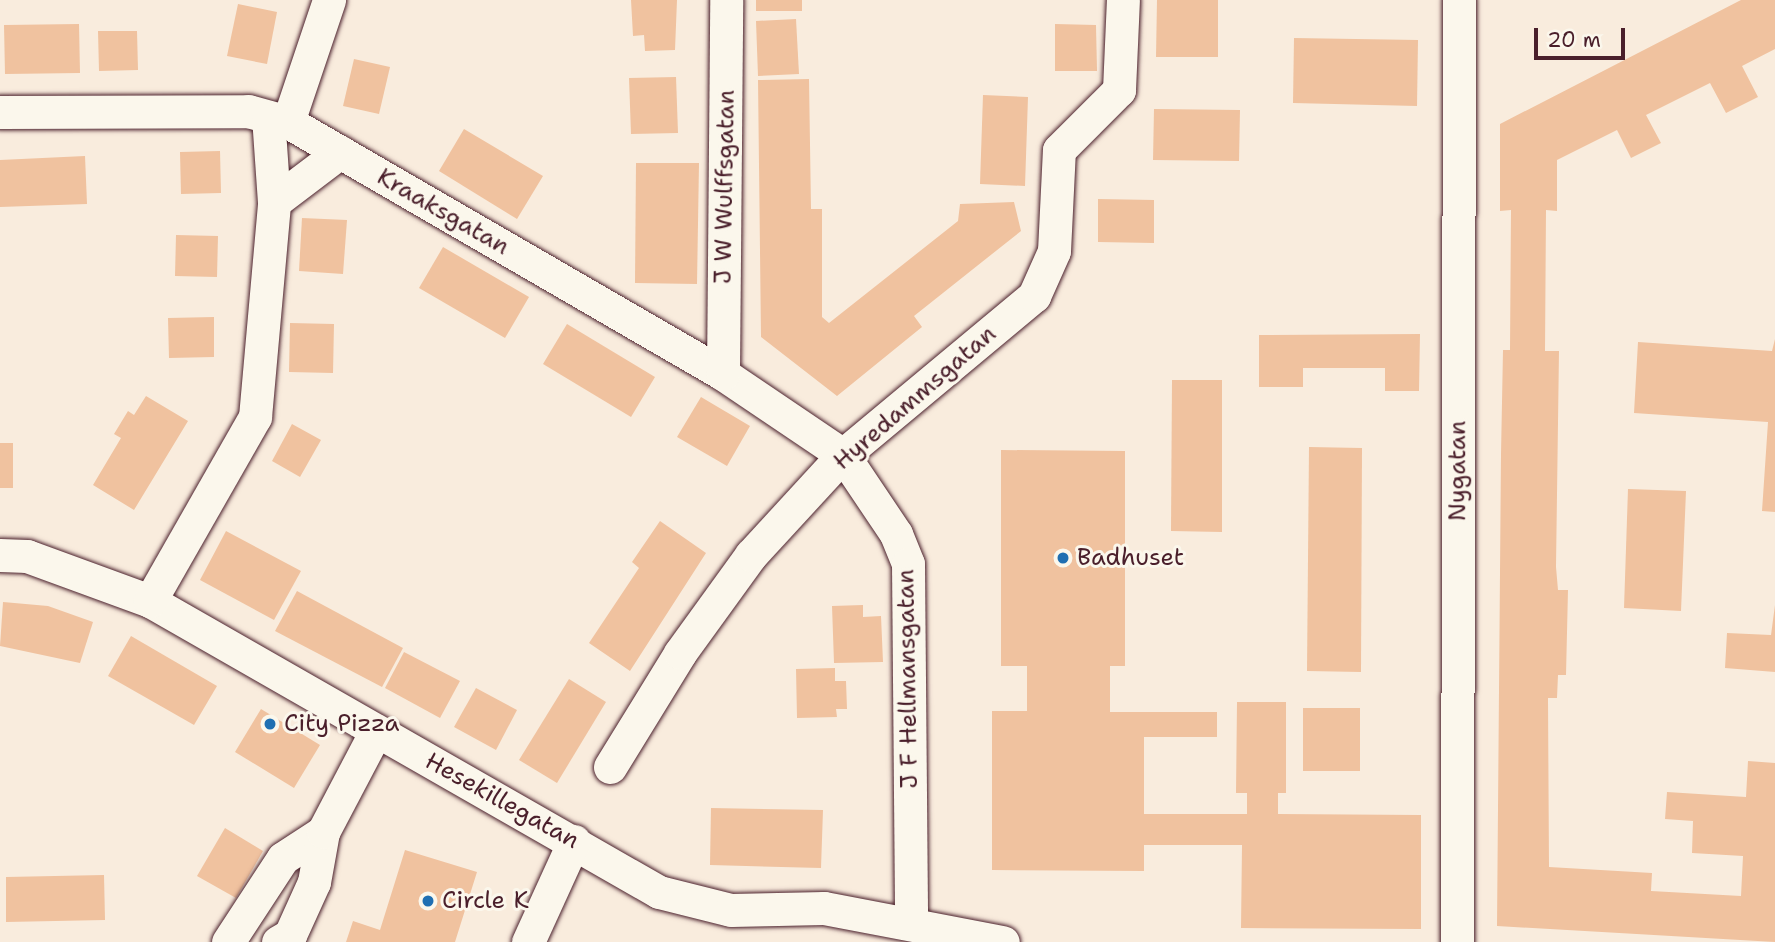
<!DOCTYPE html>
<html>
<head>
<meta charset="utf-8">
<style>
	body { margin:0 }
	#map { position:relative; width:1775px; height:942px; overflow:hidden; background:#f9ecdd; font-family:"Shantell Sans",sans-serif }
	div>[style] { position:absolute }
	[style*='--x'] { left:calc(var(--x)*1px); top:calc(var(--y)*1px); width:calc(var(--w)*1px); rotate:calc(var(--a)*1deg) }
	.building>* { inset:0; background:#f0c29f }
	.roads { filter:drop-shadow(0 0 2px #4a1f2b) drop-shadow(0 0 2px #4a1f2b) }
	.minor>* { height:33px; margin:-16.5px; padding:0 16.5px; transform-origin:16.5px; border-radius:16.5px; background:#fbf7ec }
	.dots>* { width:19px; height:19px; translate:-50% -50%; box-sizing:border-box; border:4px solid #fbf7ec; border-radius:50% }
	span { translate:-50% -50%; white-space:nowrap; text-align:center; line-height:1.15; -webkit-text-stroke:6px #fbf7ec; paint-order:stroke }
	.street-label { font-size:24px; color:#4a1f2b }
	.poi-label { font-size:24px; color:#4a1f2b }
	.left { translate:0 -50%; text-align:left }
	.scale { position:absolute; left:1534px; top:28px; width:91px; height:32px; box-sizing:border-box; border:4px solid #4a1f2b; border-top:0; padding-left:9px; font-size:21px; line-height:24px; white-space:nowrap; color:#4a1f2b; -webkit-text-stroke:5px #fbf7ec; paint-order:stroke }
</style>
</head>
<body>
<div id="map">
	<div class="building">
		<i style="clip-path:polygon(631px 0,677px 0,675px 50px,645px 51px,644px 35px,633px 36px)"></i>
		<i style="clip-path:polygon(756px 0,802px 0,802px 11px,756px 11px)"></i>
		<i style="clip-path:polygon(1157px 0,1218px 0,1218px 57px,1156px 57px)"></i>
		<i style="clip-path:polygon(1741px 0,1775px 0,1775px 49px,1742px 66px,1758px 97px,1726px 113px,1710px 83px,1646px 115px,1661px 143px,1631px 158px,1617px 130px,1557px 160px,1557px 211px,1546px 210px,1545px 351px,1559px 351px,1556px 567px,1558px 590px,1568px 590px,1566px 675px,1558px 675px,1557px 698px,1548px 698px,1549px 867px,1652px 873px,1651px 891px,1741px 896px,1743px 856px,1692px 853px,1693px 821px,1665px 819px,1667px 792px,1746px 797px,1748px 761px,1775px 763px,1775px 942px,1497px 926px,1501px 454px,1503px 350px,1510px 350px,1511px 210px,1500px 211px,1500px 124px)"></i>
		<i style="clip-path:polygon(238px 4px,277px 12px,267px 64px,227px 56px)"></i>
		<i style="clip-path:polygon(796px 19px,799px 74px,758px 76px,756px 21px)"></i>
		<i style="clip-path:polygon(79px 24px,80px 73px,5px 74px,4px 25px)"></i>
		<i style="clip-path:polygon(1055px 24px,1096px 25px,1097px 71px,1055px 71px)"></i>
		<i style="clip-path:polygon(98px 31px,137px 31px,138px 70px,99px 71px)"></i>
		<i style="clip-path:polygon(1294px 38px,1418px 40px,1417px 106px,1293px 103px)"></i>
		<i style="clip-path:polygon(354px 59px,390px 67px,379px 114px,343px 106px)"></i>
		<i style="clip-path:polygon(676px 77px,678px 133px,631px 134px,629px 78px)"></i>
		<i style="clip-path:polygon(809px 79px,811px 209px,822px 209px,822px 317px,829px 323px,958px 221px,960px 204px,1014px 202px,1021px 231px,914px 316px,922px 327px,837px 396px,761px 337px,758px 80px)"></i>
		<i style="clip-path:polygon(983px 95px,1028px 97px,1025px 186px,980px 184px)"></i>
		<i style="clip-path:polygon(1154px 109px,1240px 110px,1239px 161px,1153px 160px)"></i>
		<i style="clip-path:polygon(464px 129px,543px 176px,517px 219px,439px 171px)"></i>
		<i style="clip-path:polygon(220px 151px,221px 193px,181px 194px,180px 152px)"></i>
		<i style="clip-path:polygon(85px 156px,87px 204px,0 207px,0 160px)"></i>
		<i style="clip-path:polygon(636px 163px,699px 163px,697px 284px,635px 283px)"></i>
		<i style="clip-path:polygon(1098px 199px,1154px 200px,1154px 243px,1098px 242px)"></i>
		<i style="clip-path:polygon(302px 218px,347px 220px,343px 274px,299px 271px)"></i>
		<i style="clip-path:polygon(176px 235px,218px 236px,217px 277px,175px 276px)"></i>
		<i style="clip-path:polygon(443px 247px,529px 297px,505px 338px,419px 288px)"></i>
		<i style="clip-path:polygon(214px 317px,214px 357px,169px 358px,168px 318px)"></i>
		<i style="clip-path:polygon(290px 323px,334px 324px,333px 373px,289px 372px)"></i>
		<i style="clip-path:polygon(567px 324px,655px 377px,631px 417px,543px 364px)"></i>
		<i style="clip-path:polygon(1420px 334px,1419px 391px,1385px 391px,1385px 368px,1303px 368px,1303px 387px,1259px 387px,1259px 335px)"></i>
		<i style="clip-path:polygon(1775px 339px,1775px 512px,1762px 511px,1768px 422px,1634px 413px,1638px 342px,1772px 351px)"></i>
		<i style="clip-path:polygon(1172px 380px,1222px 380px,1222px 532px,1171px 531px)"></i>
		<i style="clip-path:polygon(146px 396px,188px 421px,134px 510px,93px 485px,121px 438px,114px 434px,128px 411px,134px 415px)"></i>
		<i style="clip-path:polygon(701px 397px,750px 426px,727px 466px,677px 437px)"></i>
		<i style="clip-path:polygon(292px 424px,321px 440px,300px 477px,272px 461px)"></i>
		<i style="clip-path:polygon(0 443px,13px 443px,13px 488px,0 488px)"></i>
		<i style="clip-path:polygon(1309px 447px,1362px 448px,1361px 672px,1307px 671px)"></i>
		<i style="clip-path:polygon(1001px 450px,1125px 451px,1125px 666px,1110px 666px,1110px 712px,1217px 712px,1217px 737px,1144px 737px,1144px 814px,1247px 814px,1247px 793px,1236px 793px,1237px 702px,1286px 702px,1286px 793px,1278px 793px,1278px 814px,1421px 815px,1421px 929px,1241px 928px,1242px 845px,1144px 845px,1144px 871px,992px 870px,992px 711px,1027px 711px,1027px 666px,1001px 666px)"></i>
		<i style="clip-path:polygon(1628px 489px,1686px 491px,1681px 611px,1624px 608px)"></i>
		<i style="clip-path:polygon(660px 521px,706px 553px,630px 671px,589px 643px,639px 568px,632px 562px)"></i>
		<i style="clip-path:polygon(226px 531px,301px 571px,274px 620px,200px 580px)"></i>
		<i style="clip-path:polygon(297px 591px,403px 648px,382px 687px,275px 631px)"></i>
		<i style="clip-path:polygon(3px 602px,48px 606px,93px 622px,80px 663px,0 646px)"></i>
		<i style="clip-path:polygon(863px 605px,863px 617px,881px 616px,883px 662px,834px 663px,832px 606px)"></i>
		<i style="clip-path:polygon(1775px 605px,1775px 672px,1725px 668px,1727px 633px,1771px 635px)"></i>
		<i style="clip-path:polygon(131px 636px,217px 686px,194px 725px,108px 676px)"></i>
		<i style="clip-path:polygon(404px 652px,460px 681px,440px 718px,385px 688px)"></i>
		<i style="clip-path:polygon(835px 668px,835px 681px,846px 681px,847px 709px,836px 709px,837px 717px,797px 718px,796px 669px)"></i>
		<i style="clip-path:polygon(569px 679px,606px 702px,557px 783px,519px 760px)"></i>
		<i style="clip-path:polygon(476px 688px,517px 710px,496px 750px,454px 727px)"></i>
		<i style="clip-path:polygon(1303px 708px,1360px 708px,1360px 771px,1303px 771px)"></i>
		<i style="clip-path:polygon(261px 709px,320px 745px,294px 788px,235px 752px)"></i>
		<i style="clip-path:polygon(711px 808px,823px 810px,821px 868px,710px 865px)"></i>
		<i style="clip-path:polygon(225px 828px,263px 851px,236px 898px,197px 876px)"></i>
		<i style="clip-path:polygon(405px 850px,477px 872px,455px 942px,346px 942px,353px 921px,380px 930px)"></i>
		<i style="clip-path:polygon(104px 875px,105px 920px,6px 922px,6px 877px)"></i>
	</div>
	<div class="roads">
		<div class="minor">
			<i style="--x:0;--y:112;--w:248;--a:-0.2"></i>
			<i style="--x:248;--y:111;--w:41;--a:15.4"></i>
			<i style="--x:288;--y:122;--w:503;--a:30.08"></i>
			<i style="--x:723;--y:374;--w:145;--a:34"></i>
			<i style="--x:843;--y:455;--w:95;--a:56.1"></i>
			<i style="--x:896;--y:534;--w:32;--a:68"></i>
			<i style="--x:908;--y:564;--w:358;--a:89.5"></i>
			<i style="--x:288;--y:122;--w:129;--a:-71.4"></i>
			<i style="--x:274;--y:202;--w:83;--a:-37.1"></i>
			<i style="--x:723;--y:374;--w:374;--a:-89.5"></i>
			<i style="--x:0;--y:555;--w:27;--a:2"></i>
			<i style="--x:27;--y:556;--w:131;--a:20.1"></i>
			<i style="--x:150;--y:601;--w:586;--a:29.76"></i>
			<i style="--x:659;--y:892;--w:74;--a:14"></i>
			<i style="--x:731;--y:910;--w:93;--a:-1.2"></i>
			<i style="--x:824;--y:908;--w:182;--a:10.8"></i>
			<i style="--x:150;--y:601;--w:212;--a:-60.3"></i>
			<i style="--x:255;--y:417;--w:216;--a:-84.9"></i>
			<i style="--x:274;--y:202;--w:85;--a:-94"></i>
			<i style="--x:610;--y:767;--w:134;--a:-58.4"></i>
			<i style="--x:680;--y:653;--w:121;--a:-54.1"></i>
			<i style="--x:751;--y:555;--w:136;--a:-47.4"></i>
			<i style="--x:843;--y:455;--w:249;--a:-39.8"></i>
			<i style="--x:1034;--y:296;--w:49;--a:-66"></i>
			<i style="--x:1054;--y:251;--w:101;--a:-87.2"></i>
			<i style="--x:1059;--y:150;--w:85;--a:-45"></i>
			<i style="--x:1119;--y:90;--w:90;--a:-87.5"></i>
			<i style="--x:228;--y:942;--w:100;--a:-56.8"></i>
			<i style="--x:283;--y:858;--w:48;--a:-33"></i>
			<i style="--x:278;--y:942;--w:14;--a:-30"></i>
			<i style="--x:290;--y:935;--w:58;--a:-65.6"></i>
			<i style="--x:314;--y:882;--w:51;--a:-79.8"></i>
			<i style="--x:323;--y:832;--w:114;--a:-62.3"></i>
			<i style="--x:528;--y:942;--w:111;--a:-65.5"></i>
			<i style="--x:1457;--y:942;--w:942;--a:-89.88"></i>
		</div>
	</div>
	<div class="dots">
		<i style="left:1063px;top:558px;background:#1f6fb2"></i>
		<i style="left:270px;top:724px;background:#1f6fb2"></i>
		<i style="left:428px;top:901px;background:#1f6fb2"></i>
	</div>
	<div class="street-label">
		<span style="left:725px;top:187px;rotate:-89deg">J W Wulffsgatan</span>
		<span style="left:443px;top:212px;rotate:30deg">Kraaksgatan</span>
		<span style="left:915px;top:398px;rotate:-41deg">Hyredammsgatan</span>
		<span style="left:1458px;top:471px;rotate:-90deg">Nygatan</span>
		<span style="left:908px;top:679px;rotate:-91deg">J F Hellmansgatan</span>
		<span style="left:502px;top:801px;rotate:29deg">Hesekillegatan</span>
	</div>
	<div class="poi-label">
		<span class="left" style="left:1077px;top:558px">Badhuset</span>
		<span class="left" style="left:284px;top:724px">City Pizza</span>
		<span class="left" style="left:442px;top:901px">Circle K</span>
	</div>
	<div class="scale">20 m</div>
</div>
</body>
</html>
